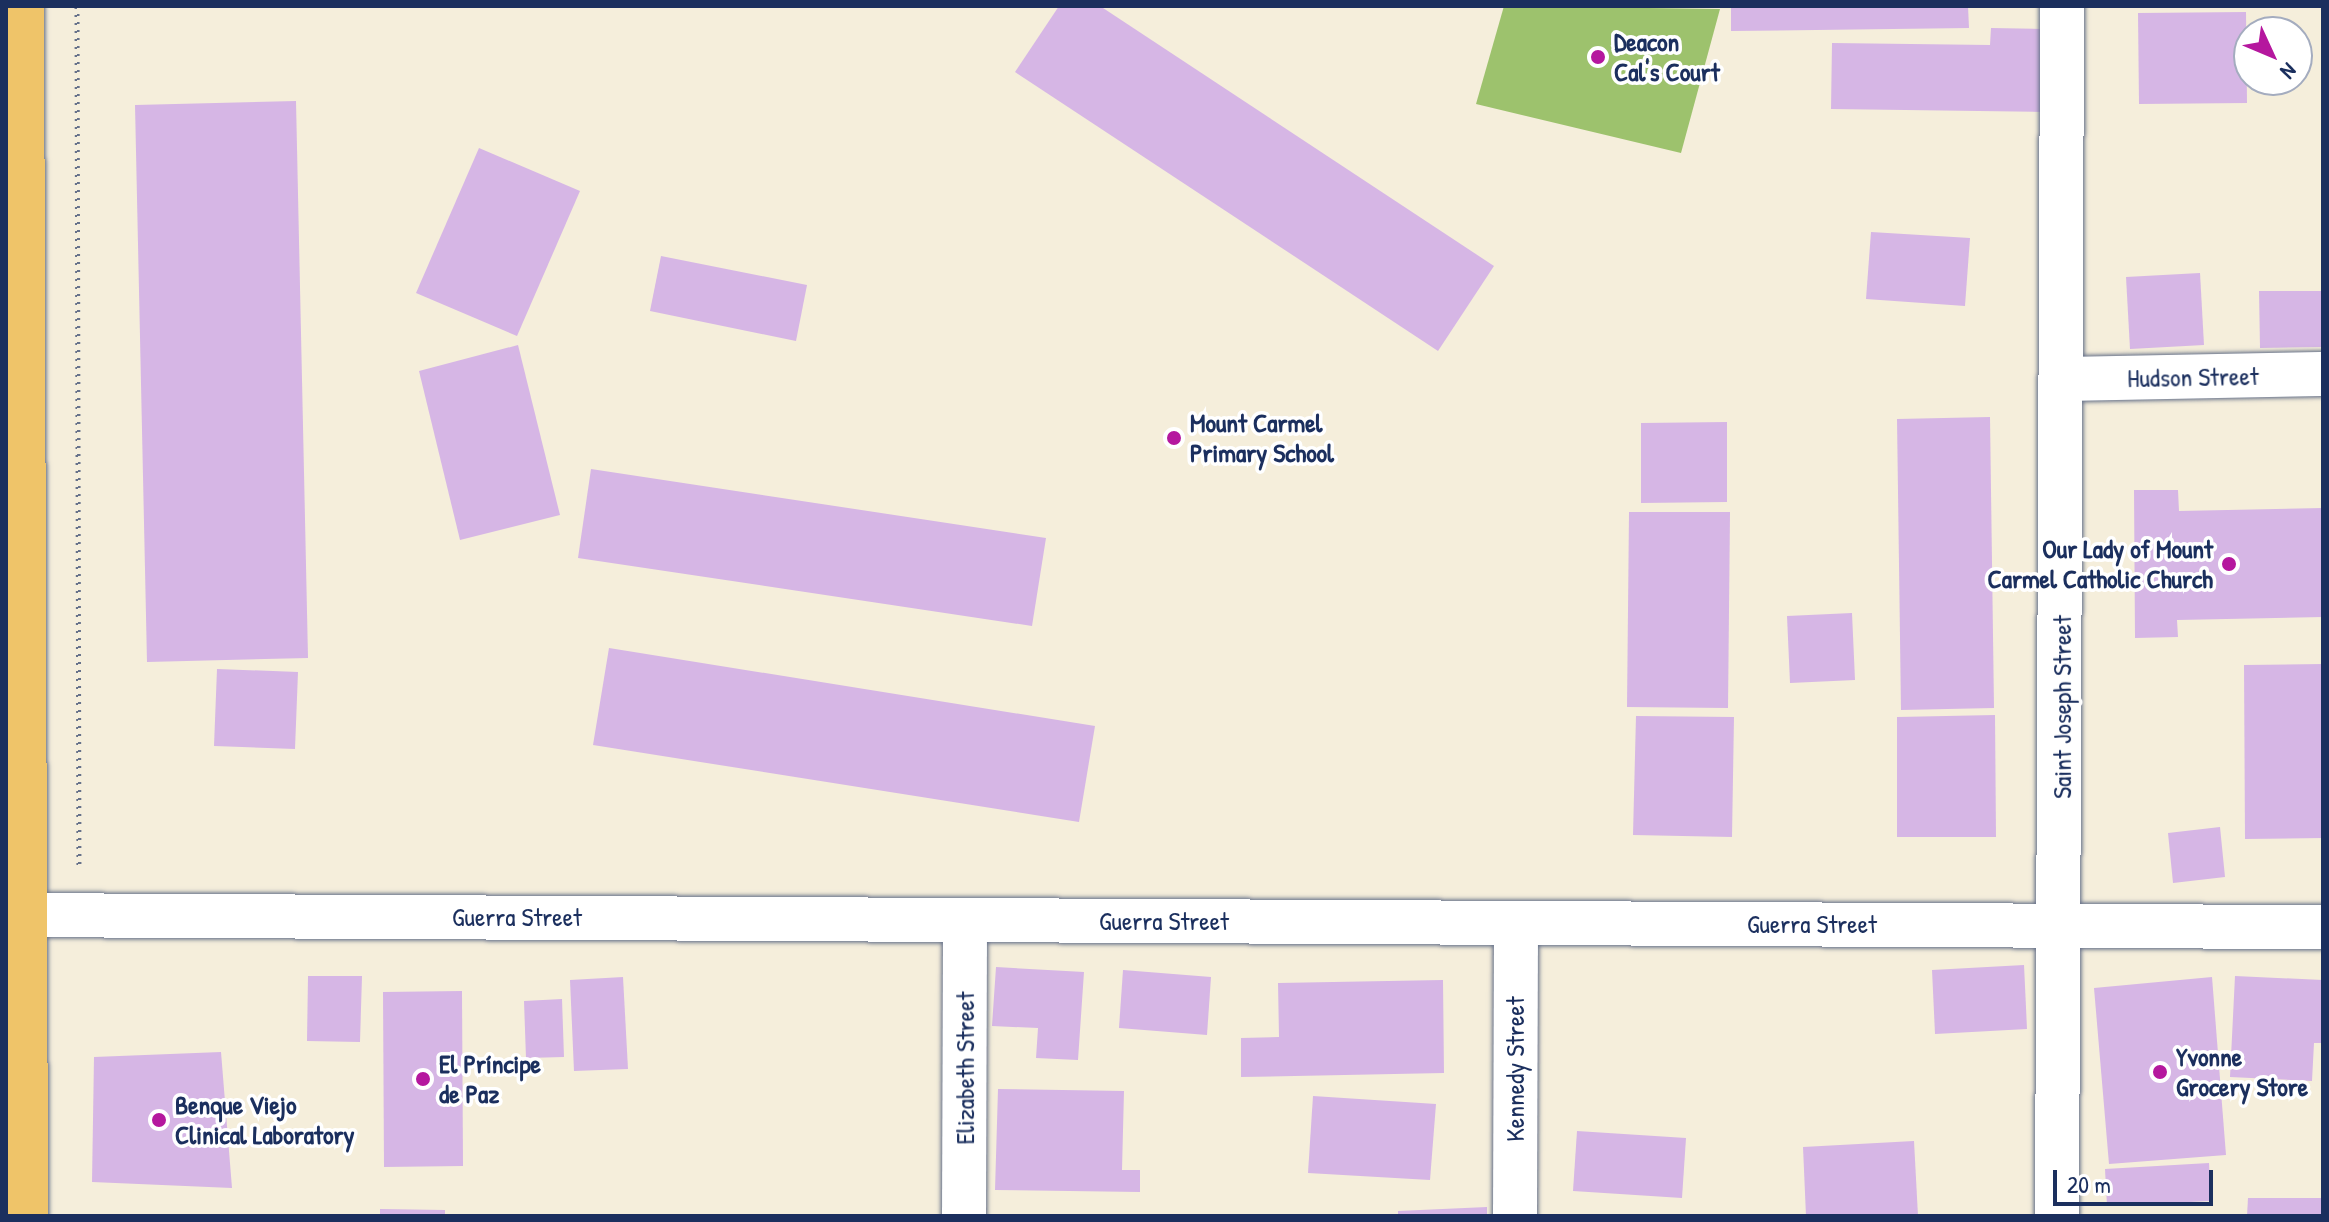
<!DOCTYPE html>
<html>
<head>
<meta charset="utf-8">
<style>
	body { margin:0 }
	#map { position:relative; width:2329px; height:1222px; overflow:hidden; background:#f5eedb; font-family:"Patrick Hand",sans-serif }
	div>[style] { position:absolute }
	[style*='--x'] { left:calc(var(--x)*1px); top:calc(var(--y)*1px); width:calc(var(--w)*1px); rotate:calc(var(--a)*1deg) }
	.green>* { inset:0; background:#9dc26d }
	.building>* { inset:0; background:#d6b6e5 }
	.path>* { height:5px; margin-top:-2.5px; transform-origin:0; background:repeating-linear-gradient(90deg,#67728a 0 2px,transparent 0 8px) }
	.roads { filter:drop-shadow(0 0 2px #67728a) drop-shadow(0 0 2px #67728a) }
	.street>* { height:44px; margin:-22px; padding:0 22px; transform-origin:22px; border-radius:22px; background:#fff }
	.highway>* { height:44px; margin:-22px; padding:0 22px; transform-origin:22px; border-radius:22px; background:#efc469 }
	.dots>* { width:22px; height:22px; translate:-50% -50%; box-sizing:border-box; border:4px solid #fff; border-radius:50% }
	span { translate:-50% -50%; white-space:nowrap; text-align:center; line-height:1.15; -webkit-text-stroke:7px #fff; paint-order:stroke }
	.poi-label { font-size:26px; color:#1b2f5e; font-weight:700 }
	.left { translate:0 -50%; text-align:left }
	.right { translate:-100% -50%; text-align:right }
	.street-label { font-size:26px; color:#1b2f5e }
	.frame { position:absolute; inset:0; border:8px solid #1b2f5e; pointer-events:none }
	.north { position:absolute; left:2233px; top:16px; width:80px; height:80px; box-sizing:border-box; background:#fff; border:2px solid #a4acbf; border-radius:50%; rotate:134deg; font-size:22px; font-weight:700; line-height:32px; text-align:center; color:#1b2f5e }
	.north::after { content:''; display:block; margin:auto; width:28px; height:36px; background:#b5179e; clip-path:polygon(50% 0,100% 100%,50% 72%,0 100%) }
	.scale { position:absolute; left:2053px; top:1170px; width:160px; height:36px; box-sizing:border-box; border:4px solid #1b2f5e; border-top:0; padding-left:10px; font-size:24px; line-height:28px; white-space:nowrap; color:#1b2f5e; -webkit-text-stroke:6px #fff; paint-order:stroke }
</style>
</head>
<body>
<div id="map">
	<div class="green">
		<i style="clip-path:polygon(1504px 6px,1720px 9px,1681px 153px,1476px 104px)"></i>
	</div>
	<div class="building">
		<i style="clip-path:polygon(1059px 6px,1100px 6px,1494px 266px,1438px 351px,1015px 72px)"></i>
		<i style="clip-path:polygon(1731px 6px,1968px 6px,1969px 28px,1731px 31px)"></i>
		<i style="clip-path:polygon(2246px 12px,2247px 103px,2139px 104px,2138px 13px)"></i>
		<i style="clip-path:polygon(1991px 28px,2044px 29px,2043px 112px,1831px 109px,1832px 43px,1990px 45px)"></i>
		<i style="clip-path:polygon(296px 101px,308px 658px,147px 662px,135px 105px)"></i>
		<i style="clip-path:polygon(479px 148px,580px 191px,517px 336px,416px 293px)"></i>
		<i style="clip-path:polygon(1871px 232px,1970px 238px,1965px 306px,1866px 299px)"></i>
		<i style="clip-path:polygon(661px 256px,807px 285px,796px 341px,650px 311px)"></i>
		<i style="clip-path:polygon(2200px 273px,2204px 345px,2130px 349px,2126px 277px)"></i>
		<i style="clip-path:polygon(2259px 291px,2323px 291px,2323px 347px,2260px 348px)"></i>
		<i style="clip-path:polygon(518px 345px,560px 515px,460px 540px,419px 371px)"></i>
		<i style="clip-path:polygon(1990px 417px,1994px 708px,1901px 710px,1897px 419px)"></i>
		<i style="clip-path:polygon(1727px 422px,1727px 502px,1641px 503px,1641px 423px)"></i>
		<i style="clip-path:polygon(591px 469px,1046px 538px,1032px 626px,578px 558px)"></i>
		<i style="clip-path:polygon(2134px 490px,2178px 490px,2179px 511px,2323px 508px,2323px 617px,2177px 620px,2178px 637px,2135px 638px)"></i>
		<i style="clip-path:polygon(1629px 512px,1730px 512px,1728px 708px,1627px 707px)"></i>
		<i style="clip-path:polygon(1852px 613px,1855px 680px,1790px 683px,1787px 616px)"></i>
		<i style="clip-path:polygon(609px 648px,1095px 726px,1079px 822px,593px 745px)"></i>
		<i style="clip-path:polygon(2323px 664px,2323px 838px,2245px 839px,2244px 665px)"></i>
		<i style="clip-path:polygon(217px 669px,298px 672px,295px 749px,214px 746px)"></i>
		<i style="clip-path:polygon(1995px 715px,1996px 837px,1897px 837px,1897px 717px)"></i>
		<i style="clip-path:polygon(1636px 716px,1734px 717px,1732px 837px,1633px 835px)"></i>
		<i style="clip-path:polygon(2220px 827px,2225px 877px,2173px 883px,2168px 833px)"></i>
		<i style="clip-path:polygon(2024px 965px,2027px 1029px,1935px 1034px,1932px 970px)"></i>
		<i style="clip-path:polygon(996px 967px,1084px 972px,1078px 1060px,1036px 1058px,1038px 1028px,992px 1026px)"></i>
		<i style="clip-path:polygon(1123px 970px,1211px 977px,1207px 1035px,1119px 1028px)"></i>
		<i style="clip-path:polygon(308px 976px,362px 976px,360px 1042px,307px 1041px)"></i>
		<i style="clip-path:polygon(2235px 976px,2323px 980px,2323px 1043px,2314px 1043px,2312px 1081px,2230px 1077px)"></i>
		<i style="clip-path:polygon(623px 977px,628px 1069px,574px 1071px,570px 980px)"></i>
		<i style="clip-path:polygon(2212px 977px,2226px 1155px,2109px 1164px,2094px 988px)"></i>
		<i style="clip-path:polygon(1443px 980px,1444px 1073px,1241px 1077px,1241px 1038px,1279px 1037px,1278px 983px)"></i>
		<i style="clip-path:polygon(462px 991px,463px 1166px,384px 1167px,383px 992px)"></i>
		<i style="clip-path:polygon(562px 999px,564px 1057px,526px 1058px,524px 1001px)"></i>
		<i style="clip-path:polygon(221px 1052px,232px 1188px,92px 1182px,94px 1057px)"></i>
		<i style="clip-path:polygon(998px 1089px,1124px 1091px,1122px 1170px,1140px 1170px,1140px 1192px,995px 1190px)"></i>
		<i style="clip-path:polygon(1313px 1096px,1436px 1104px,1430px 1180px,1308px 1173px)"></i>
		<i style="clip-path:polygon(1577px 1131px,1686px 1138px,1682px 1198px,1573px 1191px)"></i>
		<i style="clip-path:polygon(1914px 1141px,1918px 1216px,1806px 1216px,1803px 1147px)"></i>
		<i style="clip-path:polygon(2209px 1163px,2211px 1201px,2107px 1206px,2105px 1169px)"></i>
		<i style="clip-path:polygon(2248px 1198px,2323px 1198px,2323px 1216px,2247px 1216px)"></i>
		<i style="clip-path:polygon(1487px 1207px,1487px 1216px,1398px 1216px,1398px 1211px)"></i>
		<i style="clip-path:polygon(380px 1209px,445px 1210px,445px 1216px,380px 1216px)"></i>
	</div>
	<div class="path">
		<i style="--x:77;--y:6;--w:859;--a:89.87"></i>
	</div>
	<div class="roads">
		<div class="street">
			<i style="--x:2062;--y:379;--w:261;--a:-1.1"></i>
			<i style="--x:6;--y:915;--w:2317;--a:0.3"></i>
			<i style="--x:964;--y:1216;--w:296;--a:-89.8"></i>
			<i style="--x:1515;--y:1216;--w:293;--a:-89.8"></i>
			<i style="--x:2057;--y:1216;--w:1210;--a:-89.76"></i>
		</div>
		<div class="highway">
			<i style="--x:22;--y:6;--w:1210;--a:89.81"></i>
		</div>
	</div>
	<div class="dots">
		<i style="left:1598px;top:57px;background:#b5179e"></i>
		<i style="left:1174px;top:438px;background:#b5179e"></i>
		<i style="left:2229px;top:564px;background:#b5179e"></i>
		<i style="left:2160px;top:1072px;background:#b5179e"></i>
		<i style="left:423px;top:1079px;background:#b5179e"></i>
		<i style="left:159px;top:1120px;background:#b5179e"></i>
	</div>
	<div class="poi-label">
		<span class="left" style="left:1614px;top:57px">Deacon<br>Cal's Court</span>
		<span class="left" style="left:1190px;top:438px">Mount Carmel<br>Primary School</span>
		<span class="right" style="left:2213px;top:564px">Our Lady of Mount<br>Carmel Catholic Church</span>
		<span class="left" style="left:2176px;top:1072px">Yvonne<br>Grocery Store</span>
		<span class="left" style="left:439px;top:1079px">El Príncipe<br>de Paz</span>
		<span class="left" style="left:175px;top:1120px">Benque Viejo<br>Clinical Laboratory</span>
	</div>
	<div class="street-label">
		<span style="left:2193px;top:377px;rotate:-1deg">Hudson Street</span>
		<span style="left:2062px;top:707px;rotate:-90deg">Saint Joseph Street</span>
		<span style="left:517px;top:917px">Guerra Street</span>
		<span style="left:1164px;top:921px">Guerra Street</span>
		<span style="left:1812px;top:924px">Guerra Street</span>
		<span style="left:965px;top:1068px;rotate:-90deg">Elizabeth Street</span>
		<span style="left:1515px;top:1069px;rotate:-90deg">Kennedy Street</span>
	</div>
	<div class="frame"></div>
	<div class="north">N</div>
	<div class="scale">20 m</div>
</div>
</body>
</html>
